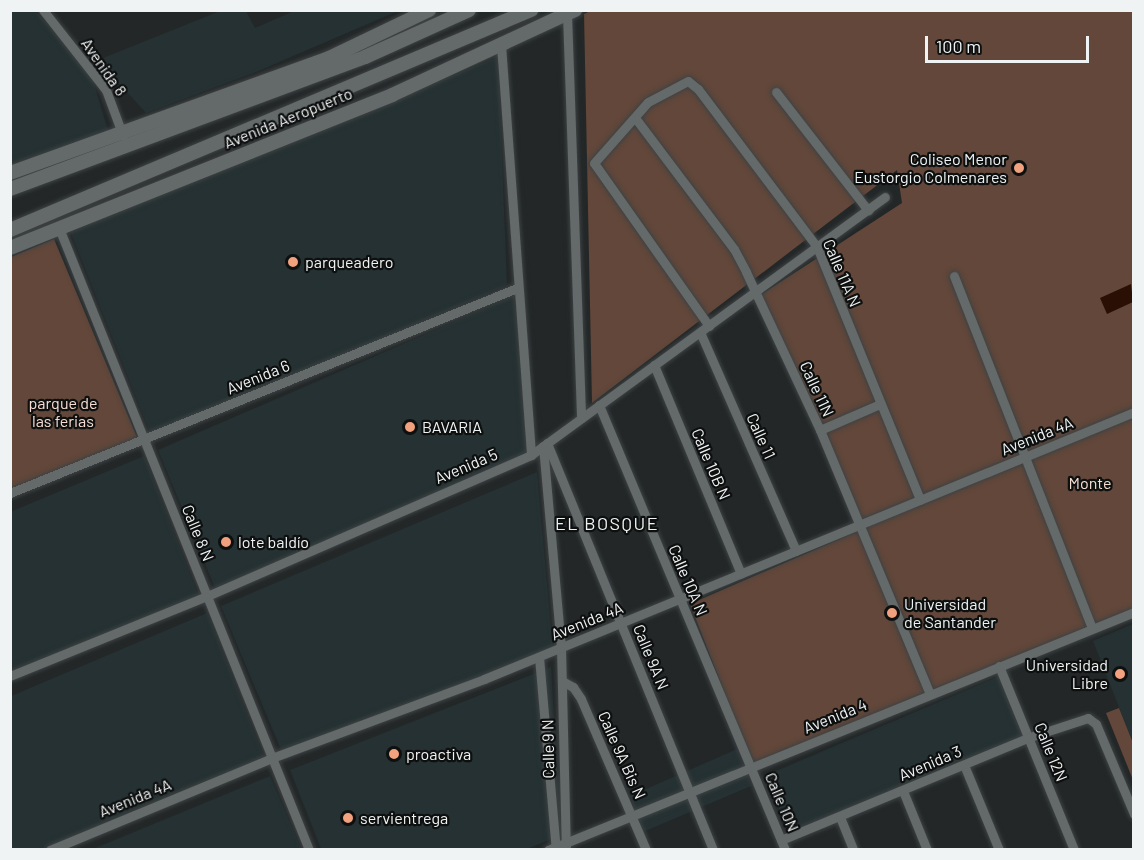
<!DOCTYPE html>
<html>
<head>
<meta charset="utf-8">
<style>
	body { margin:0 }
	#map { position:relative; width:1144px; height:860px; overflow:hidden; background:#232728; font-family:Barlow,sans-serif }
	div>[style] { position:absolute }
	[style*='--x'] { left:calc(var(--x)*1px); top:calc(var(--y)*1px); width:calc(var(--w)*1px); rotate:calc(var(--a)*1deg) }
	.built>* { inset:0; background:#253132 }
	.green>* { inset:0; background:#62473a }
	.water>* { inset:0; background:#290f04 }
	.roads { filter:drop-shadow(0 0 2px #3e4243) drop-shadow(0 0 2px #3e4243) }
	.street>* { height:9px; margin:-4.5px; padding:0 4.5px; transform-origin:4.5px; border-radius:4.5px; background:#64696a }
	.secondary>* { height:14px; margin:-7px; padding:0 7px; transform-origin:7px; border-radius:7px; background:#64696a }
	.dots>* { width:16px; height:16px; translate:-50% -50%; box-sizing:border-box; border:3px solid #0e1010; border-radius:50% }
	span { translate:-50% -50%; white-space:nowrap; text-align:center; line-height:1.15; -webkit-text-stroke:4.5px #0e1010; paint-order:stroke }
	.street-label { font-size:16px; color:#f0f3f4 }
	.poi-label { font-size:16px; color:#f0f3f4 }
	.right { translate:-100% -50%; text-align:right }
	.left { translate:0 -50%; text-align:left }
	.park-label { font-size:16px; color:#f6ded3 }
	.neighbourhood-label { font-size:18px; color:#f0f3f4; letter-spacing:1.5px }
	.frame { position:absolute; inset:0; border:12px solid #f0f3f4; pointer-events:none }
	.scale { position:absolute; left:925px; top:36px; width:164px; height:27px; box-sizing:border-box; border:3px solid #f0f3f4; border-top:0; padding-left:8px; font-size:18px; line-height:21px; white-space:nowrap; color:#f0f3f4; -webkit-text-stroke:4px #0e1010; paint-order:stroke }
</style>
</head>
<body>
<div id="map">
	<div class="built">
		<i style="clip-path:polygon(11px 11px,35px 11px,90px 71px,108px 130px,11px 165px)"></i>
		<i style="clip-path:polygon(220px 11px,246px 11px,255px 28px,294px 11px,398px 11px,256px 72px,146px 113px,98px 60px)"></i>
		<i style="clip-path:polygon(498px 57px,507px 285px,152px 437px,70px 231px)"></i>
		<i style="clip-path:polygon(514px 296px,533px 451px,215px 588px,158px 450px)"></i>
		<i style="clip-path:polygon(144px 456px,198px 595px,11px 676px,10px 512px)"></i>
		<i style="clip-path:polygon(537px 472px,553px 651px,284px 757px,221px 606px)"></i>
		<i style="clip-path:polygon(207px 613px,264px 758px,55px 849px,11px 850px,11px 696px)"></i>
		<i style="clip-path:polygon(1133px 624px,1133px 743px,1093px 641px)"></i>
		<i style="clip-path:polygon(551px 667px,561px 835px,527px 849px,321px 849px,290px 770px)"></i>
		<i style="clip-path:polygon(1000px 676px,1025px 736px,789px 833px,764px 776px)"></i>
		<i style="clip-path:polygon(737px 749px,751px 786px,643px 832px,630px 796px)"></i>
		<i style="clip-path:polygon(270px 776px,301px 849px,93px 849px)"></i>
	</div>
	<div class="green">
		<i style="clip-path:polygon(592px 10px,1133px 11px,1133px 612px,754px 768px,690px 604px,858px 531px,759px 296px,902px 203px,897px 170px,592px 403px,584px 14px)"></i>
		<i style="clip-path:polygon(54px 239px,139px 442px,11px 495px,11px 257px)"></i>
		<i style="clip-path:polygon(1119px 708px,1133px 743px,1133px 780px,1106px 713px)"></i>
	</div>
	<div class="water">
		<i style="clip-path:polygon(1131px 284px,1133px 302px,1107px 314px,1100px 298px)"></i>
	</div>
	<div class="roads">
		<div class="street">
			<i style="--x:43;--y:10;--w:102;--a:51.8"></i>
			<i style="--x:106;--y:90;--w:49;--a:69.7"></i>
			<i style="--x:567;--y:14;--w:404;--a:88"></i>
			<i style="--x:501;--y:45;--w:411;--a:85.8"></i>
			<i style="--x:776;--y:92;--w:150;--a:52.1"></i>
			<i style="--x:636;--y:119;--w:163;--a:53"></i>
			<i style="--x:734;--y:249;--w:26;--a:62"></i>
			<i style="--x:746;--y:272;--w:174;--a:64.9"></i>
			<i style="--x:820;--y:430;--w:286;--a:67.4"></i>
			<i style="--x:59;--y:228;--w:670;--a:68.1"></i>
			<i style="--x:954;--y:276;--w:378;--a:68.6"></i>
			<i style="--x:709;--y:326;--w:199;--a:-125.2"></i>
			<i style="--x:594;--y:163;--w:81;--a:-48.5"></i>
			<i style="--x:648;--y:102;--w:45;--a:-27.7"></i>
			<i style="--x:688;--y:81;--w:13;--a:39"></i>
			<i style="--x:698;--y:89;--w:198;--a:53"></i>
			<i style="--x:817;--y:247;--w:273;--a:67.8"></i>
			<i style="--x:700;--y:332;--w:239;--a:66.3"></i>
			<i style="--x:654;--y:365;--w:226;--a:67.4"></i>
			<i style="--x:599;--y:405;--w:482;--a:67.3"></i>
			<i style="--x:820;--y:430;--w:65;--a:-23.4"></i>
			<i style="--x:547;--y:443;--w:440;--a:67.8"></i>
			<i style="--x:543;--y:446;--w:203;--a:84.9"></i>
			<i style="--x:561;--y:648;--w:202;--a:88.6"></i>
			<i style="--x:10;--y:493;--w:547;--a:-22.02"></i>
			<i style="--x:539;--y:657;--w:194;--a:85"></i>
			<i style="--x:999;--y:666;--w:199;--a:67.8"></i>
			<i style="--x:10;--y:676;--w:213;--a:-22.1"></i>
			<i style="--x:207;--y:596;--w:353;--a:-23.5"></i>
			<i style="--x:531;--y:455;--w:438;--a:-36.1"></i>
			<i style="--x:562;--y:681;--w:13;--a:29"></i>
			<i style="--x:573;--y:687;--w:14;--a:56"></i>
			<i style="--x:581;--y:699;--w:164;--a:66.7"></i>
			<i style="--x:964;--y:765;--w:92;--a:67.6"></i>
			<i style="--x:903;--y:791;--w:64;--a:67.9"></i>
			<i style="--x:840;--y:817;--w:35;--a:68"></i>
			<i style="--x:781;--y:840;--w:269;--a:-22.5"></i>
			<i style="--x:1030;--y:737;--w:61;--a:-18.1"></i>
			<i style="--x:1088;--y:718;--w:10;--a:37"></i>
			<i style="--x:1096;--y:724;--w:98;--a:67.1"></i>
			<i style="--x:50;--y:850;--w:240;--a:-22.5"></i>
			<i style="--x:272;--y:758;--w:226;--a:-20.4"></i>
			<i style="--x:484;--y:679;--w:703;--a:-22.33"></i>
			<i style="--x:548;--y:850;--w:632;--a:-22.1"></i>
		</div>
		<div class="secondary">
			<i style="--x:10;--y:173;--w:339;--a:-19.8"></i>
			<i style="--x:329;--y:58;--w:111;--a:-25.6"></i>
			<i style="--x:10;--y:189;--w:379;--a:-20.4"></i>
			<i style="--x:365;--y:57;--w:114;--a:-24.3"></i>
			<i style="--x:10;--y:230;--w:566;--a:-22.89"></i>
			<i style="--x:10;--y:248;--w:412;--a:-21.8"></i>
			<i style="--x:392;--y:95;--w:202;--a:-24.9"></i>
		</div>
	</div>
	<div class="dots">
		<i style="left:1019px;top:168px;background:#f1a17d"></i>
		<i style="left:293px;top:262px;background:#f1a17d"></i>
		<i style="left:410px;top:427px;background:#f1a17d"></i>
		<i style="left:226px;top:542px;background:#f1a17d"></i>
		<i style="left:892px;top:613px;background:#f1a17d"></i>
		<i style="left:1120px;top:674px;background:#f1a17d"></i>
		<i style="left:394px;top:754px;background:#f1a17d"></i>
		<i style="left:348px;top:818px;background:#f1a17d"></i>
	</div>
	<div class="street-label">
		<span style="left:104px;top:67px;rotate:55deg">Avenida 8</span>
		<span style="left:288px;top:118px;rotate:-22deg">Avenida Aeropuerto</span>
		<span style="left:842px;top:273px;rotate:67deg">Calle 11A N</span>
		<span style="left:258px;top:377px;rotate:-22deg">Avenida 6</span>
		<span style="left:817px;top:389px;rotate:65deg">Calle 11N</span>
		<span style="left:761px;top:436px;rotate:66deg">Calle 11</span>
		<span style="left:1037px;top:436px;rotate:-22deg">Avenida 4A</span>
		<span style="left:711px;top:464px;rotate:67deg">Calle 10B N</span>
		<span style="left:466px;top:466px;rotate:-23deg">Avenida 5</span>
		<span style="left:198px;top:533px;rotate:68deg">Calle 8 N</span>
		<span style="left:688px;top:580px;rotate:67deg">Calle 10A N</span>
		<span style="left:587px;top:621px;rotate:-22deg">Avenida 4A</span>
		<span style="left:651px;top:657px;rotate:68deg">Calle 9A N</span>
		<span style="left:835px;top:716px;rotate:-22deg">Avenida 4</span>
		<span style="left:548px;top:749px;rotate:-91deg">Calle 9 N</span>
		<span style="left:1051px;top:752px;rotate:68deg">Calle 12N</span>
		<span style="left:622px;top:755px;rotate:66deg">Calle 9A Bis N</span>
		<span style="left:930px;top:763px;rotate:-23deg">Avenida 3</span>
		<span style="left:135px;top:798px;rotate:-22deg">Avenida 4A</span>
		<span style="left:782px;top:802px;rotate:67deg">Calle 10N</span>
	</div>
	<div class="poi-label">
		<span class="right" style="left:1007px;top:168px">Coliseo Menor<br>Eustorgio Colmenares</span>
		<span class="left" style="left:305px;top:262px">parqueadero</span>
		<span class="left" style="left:422px;top:427px">BAVARIA</span>
		<span class="left" style="left:238px;top:542px">lote baldío</span>
		<span class="left" style="left:904px;top:613px">Universidad<br>de Santander</span>
		<span class="right" style="left:1108px;top:674px">Universidad<br>Libre</span>
		<span class="left" style="left:406px;top:754px">proactiva</span>
		<span class="left" style="left:360px;top:818px">servientrega</span>
	</div>
	<div class="park-label">
		<span style="left:63px;top:412px">parque de<br>las ferias</span>
		<span style="left:1090px;top:483px">Monte</span>
	</div>
	<div class="neighbourhood-label">
		<span style="left:607px;top:523px">EL BOSQUE</span>
	</div>
	<div class="frame"></div>
	<div class="scale">100 m</div>
</div>
</body>
</html>
